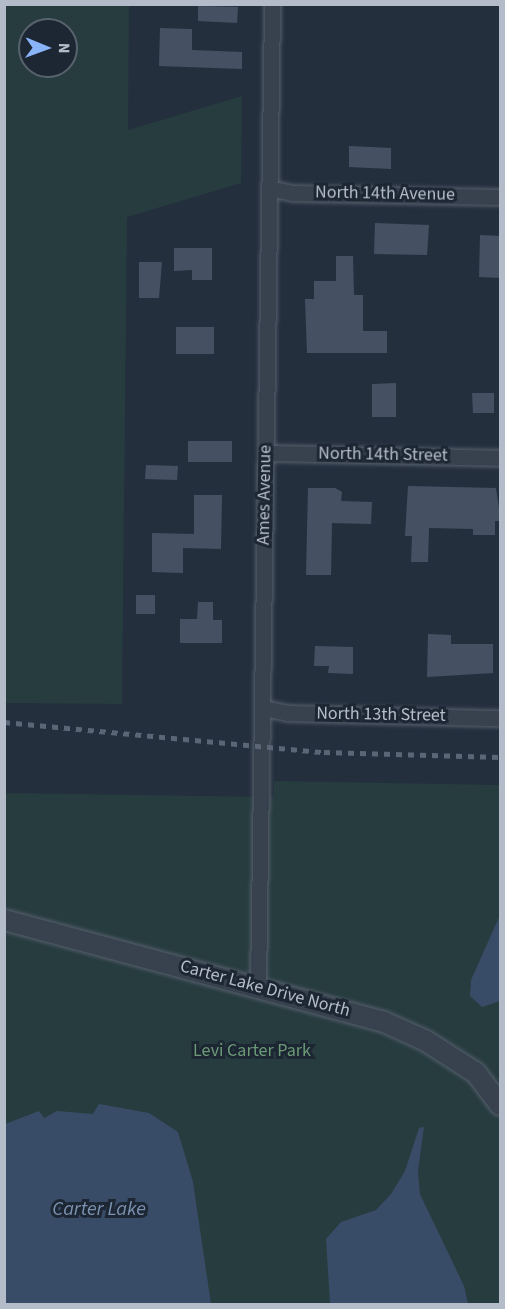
<!DOCTYPE html>
<html>
<head>
<meta charset="utf-8">
<style>
	body { margin:0 }
	#map { position:relative; width:505px; height:1309px; overflow:hidden; background:#242f3e; font-family:"Source Sans 3",sans-serif }
	div>[style] { position:absolute }
	[style*='--x'] { left:calc(var(--x)*1px); top:calc(var(--y)*1px); width:calc(var(--w)*1px); rotate:calc(var(--a)*1deg) }
	.green>* { inset:0; background:#263c3f }
	.water>* { inset:0; background:#394c67 }
	.building>* { inset:0; background:#455162 }
	.roads { filter:drop-shadow(0 0 2px #565f6c) drop-shadow(0 0 2px #565f6c) }
	.minor>* { height:15px; margin:-7.5px; padding:0 7.5px; transform-origin:7.5px; border-radius:7.5px; background:#38414e }
	.tertiary>* { height:20px; margin:-10px; padding:0 10px; transform-origin:10px; border-radius:10px; background:#38414e }
	.rail>* { height:4.5px; margin-top:-2.25px; transform-origin:0; background:repeating-linear-gradient(90deg,#5a6575 0 6px,transparent 0 12px) }
	span { translate:-50% -50%; white-space:nowrap; text-align:center; line-height:1.15; -webkit-text-stroke:6px #1d2633; paint-order:stroke }
	.street-label { font-size:18px; color:#b4bcc9 }
	.park-label { font-size:18px; color:#6b9a76 }
	.water-label { font-size:20px; color:#7c92b1; font-style:italic }
	.frame { position:absolute; inset:0; border:6px solid #b4bcc9; pointer-events:none }
	.north { position:absolute; left:18px; top:18px; width:60px; height:60px; box-sizing:border-box; background:#1d2633; border:2px solid #59626f; border-radius:50%; rotate:91deg; font-size:16px; font-weight:700; line-height:24px; text-align:center; color:#b4bcc9 }
	.north::after { content:''; display:block; margin:auto; width:21px; height:27px; background:#8ab4f8; clip-path:polygon(50% 0,100% 100%,50% 72%,0 100%) }
</style>
</head>
<body>
<div id="map">
	<div class="green">
		<i style="clip-path:polygon(evenodd,5px 4px,129px 5px,128px 130px,242px 96px,241px 183px,127px 217px,122px 704px,5px 703px,5px 4px,30px 30px,66px 30px,66px 66px,30px 66px,30px 30px)"></i>
		<i style="clip-path:polygon(274px 781px,500px 785px,500px 1304px,5px 1304px,5px 793px,274px 797px)"></i>
	</div>
	<div class="water">
		<i style="clip-path:polygon(500px 915px,500px 1001px,482px 1007px,470px 996px,471px 980px)"></i>
		<i style="clip-path:polygon(99px 1104px,149px 1113px,178px 1132px,193px 1182px,211px 1304px,5px 1304px,5px 1124px,39px 1111px,44px 1118px,57px 1111px,93px 1114px)"></i>
		<i style="clip-path:polygon(424px 1127px,418px 1171px,420px 1194px,464px 1286px,468px 1304px,330px 1304px,326px 1239px,341px 1222px,376px 1210px,391px 1194px,405px 1171px,419px 1128px)"></i>
	</div>
	<div class="building">
		<i style="clip-path:polygon(198px 6px,238px 7px,237px 23px,198px 21px)"></i>
		<i style="clip-path:polygon(160px 28px,192px 29px,192px 50px,242px 52px,242px 69px,159px 66px)"></i>
		<i style="clip-path:polygon(349px 146px,391px 148px,391px 169px,349px 167px)"></i>
		<i style="clip-path:polygon(375px 223px,429px 225px,427px 255px,374px 254px)"></i>
		<i style="clip-path:polygon(480px 235px,501px 236px,501px 278px,479px 277px)"></i>
		<i style="clip-path:polygon(174px 248px,212px 248px,212px 280px,192px 280px,192px 270px,174px 271px)"></i>
		<i style="clip-path:polygon(336px 256px,353px 256px,354px 295px,363px 295px,363px 331px,387px 331px,387px 353px,307px 353px,305px 299px,314px 299px,314px 281px,336px 281px)"></i>
		<i style="clip-path:polygon(139px 262px,162px 262px,159px 298px,139px 298px)"></i>
		<i style="clip-path:polygon(176px 327px,214px 327px,214px 354px,176px 354px)"></i>
		<i style="clip-path:polygon(396px 383px,396px 417px,372px 417px,372px 384px)"></i>
		<i style="clip-path:polygon(472px 393px,494px 393px,494px 413px,473px 413px)"></i>
		<i style="clip-path:polygon(188px 441px,232px 441px,232px 462px,188px 462px)"></i>
		<i style="clip-path:polygon(146px 465px,178px 466px,177px 480px,145px 479px)"></i>
		<i style="clip-path:polygon(408px 486px,496px 488px,501px 521px,495px 521px,495px 535px,473px 535px,473px 529px,429px 528px,428px 562px,411px 562px,412px 536px,405px 536px)"></i>
		<i style="clip-path:polygon(308px 488px,335px 488px,342px 492px,341px 501px,372px 502px,371px 524px,332px 523px,331px 575px,306px 575px)"></i>
		<i style="clip-path:polygon(194px 495px,222px 495px,221px 549px,183px 548px,183px 573px,152px 572px,152px 533px,194px 534px)"></i>
		<i style="clip-path:polygon(136px 595px,155px 595px,155px 614px,136px 614px)"></i>
		<i style="clip-path:polygon(198px 602px,213px 602px,213px 620px,222px 620px,222px 643px,180px 643px,180px 619px,197px 619px)"></i>
		<i style="clip-path:polygon(428px 634px,451px 635px,451px 644px,493px 644px,493px 673px,427px 677px)"></i>
		<i style="clip-path:polygon(315px 646px,353px 647px,353px 674px,328px 673px,329px 666px,314px 666px)"></i>
	</div>
	<div class="roads">
		<div class="minor">
			<i style="--x:269;--y:188;--w:24;--a:12"></i>
			<i style="--x:292;--y:193;--w:208;--a:1.1"></i>
			<i style="--x:266;--y:453;--w:234;--a:1.2"></i>
			<i style="--x:263;--y:708;--w:25;--a:11"></i>
			<i style="--x:288;--y:713;--w:212;--a:1.4"></i>
			<i style="--x:258;--y:986;--w:982;--a:-89.18"></i>
		</div>
		<div class="tertiary">
			<i style="--x:4;--y:920;--w:393;--a:15"></i>
			<i style="--x:384;--y:1022;--w:46;--a:24.3"></i>
			<i style="--x:426;--y:1041;--w:59;--a:32.6"></i>
			<i style="--x:476;--y:1073;--w:40;--a:53"></i>
		</div>
	</div>
	<div class="rail">
		<i style="--x:4;--y:722;--w:321;--a:5.4"></i>
		<i style="--x:324;--y:752;--w:176;--a:1.6"></i>
	</div>
	<div class="street-label">
		<span style="left:385px;top:194px;rotate:1deg">North 14th Avenue</span>
		<span style="left:383px;top:455px;rotate:1deg">North 14th Street</span>
		<span style="left:265px;top:495px;rotate:-89deg">Ames Avenue</span>
		<span style="left:381px;top:715px;rotate:1deg">North 13th Street</span>
		<span style="left:265px;top:989px;rotate:15deg">Carter Lake Drive North</span>
	</div>
	<div class="park-label">
		<span style="left:252px;top:1051px">Levi Carter Park</span>
	</div>
	<div class="water-label">
		<span style="left:99px;top:1209px">Carter Lake</span>
	</div>
	<div class="frame"></div>
	<div class="north">N</div>
</div>
</body>
</html>
